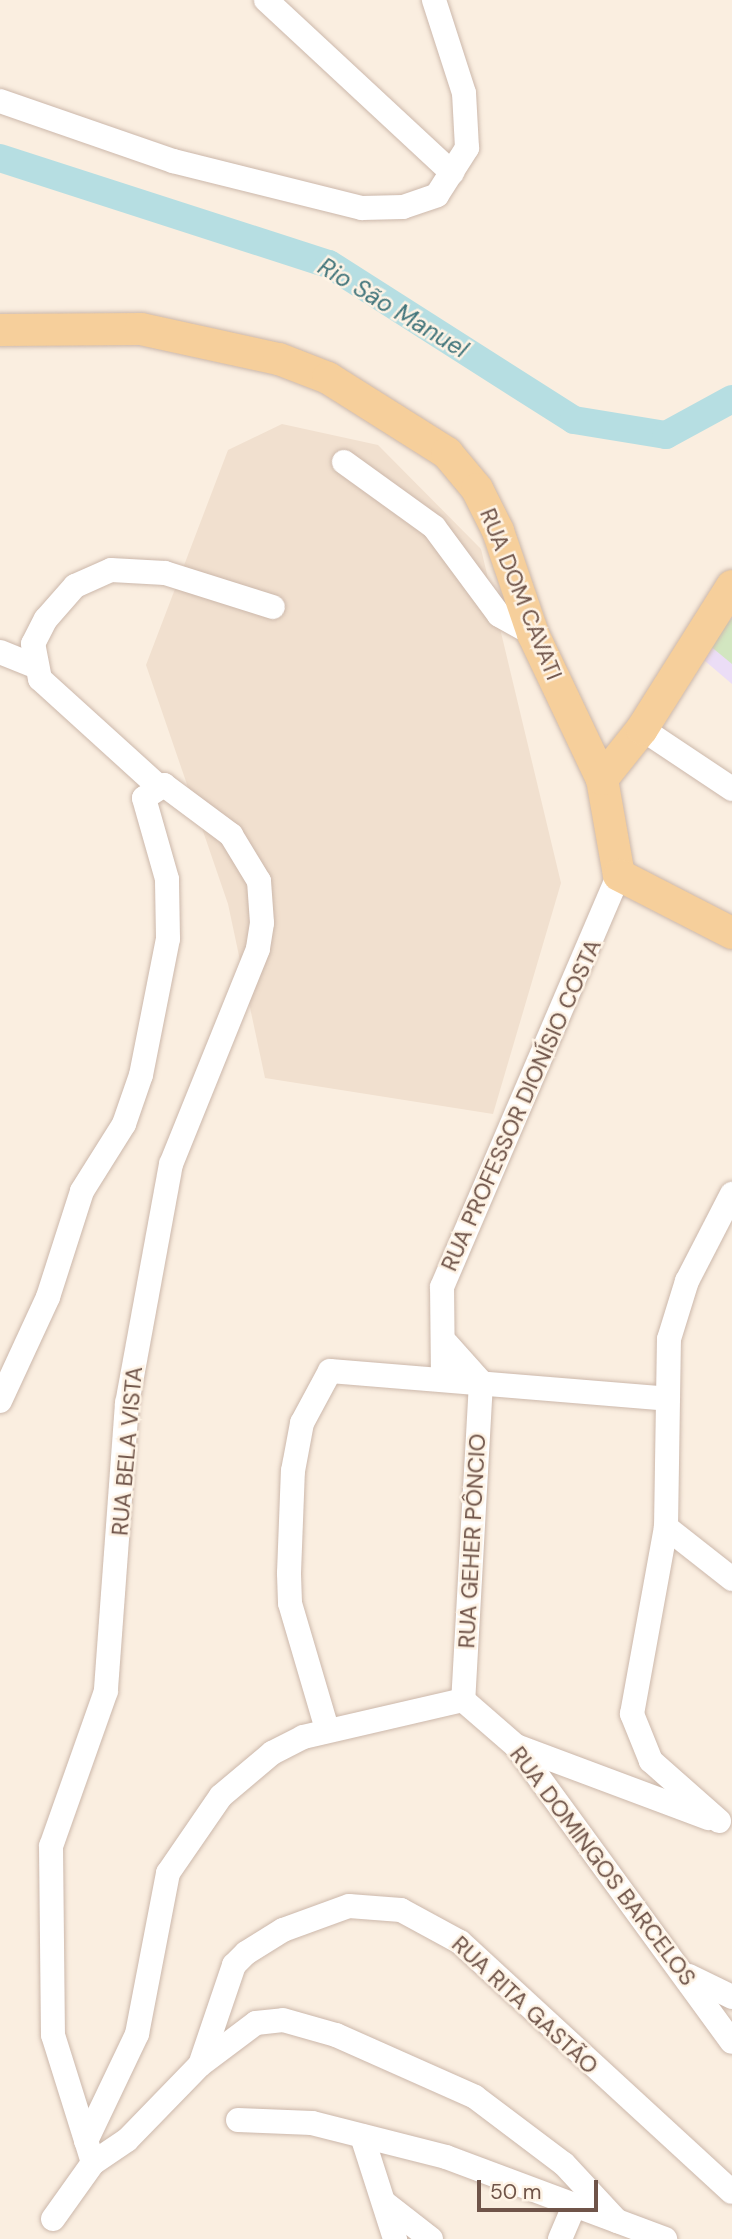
<!DOCTYPE html>
<html>
<head>
<meta charset="utf-8">
<style>
	body { margin:0 }
	#map { position:relative; width:732px; height:2239px; overflow:hidden; background:#faeee0; font-family:"DM Sans",sans-serif }
	div>[style] { position:absolute }
	[style*='--x'] { left:calc(var(--x)*1px); top:calc(var(--y)*1px); width:calc(var(--w)*1px); rotate:calc(var(--a)*1deg) }
	.residential>* { inset:0; background:#f1e0cf }
	.education>* { inset:0; background:#ebddf6 }
	.green>* { inset:0; background:#d2e6c0 }
	.river>* { height:28px; margin:-14px; padding:0 14px; transform-origin:14px; border-radius:14px; background:#b6dee2 }
	.roads { filter:drop-shadow(0 0 2px #ccb8ab) drop-shadow(0 0 2px #ccb8ab) }
	.minor>* { height:24px; margin:-12px; padding:0 12px; transform-origin:12px; border-radius:12px; background:#fff }
	.major>* { height:32px; margin:-16px; padding:0 16px; transform-origin:16px; border-radius:16px; background:#f6cf9b }
	span { translate:-50% -50%; white-space:nowrap; text-align:center; line-height:1.15; -webkit-text-stroke:5px #fef3e5; paint-order:stroke }
	.street-label { font-size:23px; color:#6f5449 }
	.water-label { font-size:24px; color:#42757b; font-style:italic }
	.scale { position:absolute; left:477px; top:2180px; width:121px; height:32px; box-sizing:border-box; border:4px solid #6f5449; border-top:0; padding-left:9px; font-size:21px; line-height:24px; white-space:nowrap; color:#6f5449; -webkit-text-stroke:5px #fef3e5; paint-order:stroke }
</style>
</head>
<body>
<div id="map">
	<div class="residential">
		<i style="clip-path:polygon(282px 424px,378px 445px,481px 549px,561px 883px,493px 1114px,265px 1078px,228px 904px,146px 665px,228px 450px)"></i>
	</div>
	<div class="education">
		<i style="clip-path:polygon(732px 610px,732px 684px,698px 655px)"></i>
	</div>
	<div class="green">
		<i style="clip-path:polygon(732px 618px,732px 664px,709px 645px)"></i>
	</div>
	<div class="river">
		<i style="--x:0;--y:158;--w:346;--a:17.9"></i>
		<i style="--x:329;--y:264;--w:290;--a:32.5"></i>
		<i style="--x:574;--y:420;--w:93;--a:9.3"></i>
		<i style="--x:666;--y:435;--w:75;--a:-28.6"></i>
	</div>
	<div class="roads">
		<div class="minor">
			<i style="--x:266;--y:0;--w:254;--a:42.9"></i>
			<i style="--x:0;--y:101;--w:183;--a:19.1"></i>
			<i style="--x:173;--y:161;--w:195;--a:14"></i>
			<i style="--x:362;--y:208;--w:41;--a:-1.4"></i>
			<i style="--x:403;--y:207;--w:36;--a:-19"></i>
			<i style="--x:437;--y:195;--w:56;--a:-57.4"></i>
			<i style="--x:467;--y:148;--w:55;--a:-93.1"></i>
			<i style="--x:464;--y:93;--w:98;--a:-107.9"></i>
			<i style="--x:344;--y:462;--w:111;--a:35.8"></i>
			<i style="--x:434;--y:527;--w:109;--a:53.5"></i>
			<i style="--x:499;--y:615;--w:39;--a:29"></i>
			<i style="--x:0;--y:652;--w:35;--a:22"></i>
			<i style="--x:642;--y:729;--w:108;--a:33.7"></i>
			<i style="--x:158;--y:786;--w:159;--a:-137.8"></i>
			<i style="--x:40;--y:679;--w:36;--a:-101"></i>
			<i style="--x:33;--y:644;--w:28;--a:-63"></i>
			<i style="--x:46;--y:619;--w:44;--a:-48.7"></i>
			<i style="--x:75;--y:586;--w:39;--a:-24"></i>
			<i style="--x:111;--y:570;--w:54;--a:3.2"></i>
			<i style="--x:165;--y:573;--w:113;--a:17.5"></i>
			<i style="--x:447;--y:1344;--w:51;--a:48.2"></i>
			<i style="--x:481;--y:1382;--w:319;--a:93.2"></i>
			<i style="--x:443;--y:1379;--w:92;--a:-90.6"></i>
			<i style="--x:442;--y:1287;--w:448;--a:-66.8"></i>
			<i style="--x:0;--y:1401;--w:115;--a:-65.2"></i>
			<i style="--x:48;--y:1297;--w:111;--a:-72.2"></i>
			<i style="--x:82;--y:1191;--w:79;--a:-57.9"></i>
			<i style="--x:124;--y:1124;--w:52;--a:-70.9"></i>
			<i style="--x:141;--y:1075;--w:139;--a:-78.8"></i>
			<i style="--x:168;--y:939;--w:60;--a:-91"></i>
			<i style="--x:167;--y:879;--w:84;--a:-105.9"></i>
			<i style="--x:144;--y:798;--w:24;--a:-33"></i>
			<i style="--x:164;--y:785;--w:84;--a:36.7"></i>
			<i style="--x:231;--y:835;--w:54;--a:58.7"></i>
			<i style="--x:259;--y:881;--w:42;--a:85.9"></i>
			<i style="--x:262;--y:923;--w:26;--a:99"></i>
			<i style="--x:258;--y:949;--w:232;--a:112"></i>
			<i style="--x:171;--y:1164;--w:243;--a:100.4"></i>
			<i style="--x:127;--y:1403;--w:289;--a:94.2"></i>
			<i style="--x:106;--y:1691;--w:164;--a:109.5"></i>
			<i style="--x:51;--y:1846;--w:189;--a:89.4"></i>
			<i style="--x:53;--y:2035;--w:134;--a:72.6"></i>
			<i style="--x:666;--y:1527;--w:84;--a:38.2"></i>
			<i style="--x:463;--y:1700;--w:70;--a:41"></i>
			<i style="--x:516;--y:1746;--w:366;--a:53.9"></i>
			<i style="--x:327;--y:1729;--w:131;--a:-106.4"></i>
			<i style="--x:290;--y:1603;--w:30;--a:-92"></i>
			<i style="--x:289;--y:1573;--w:102;--a:-87.8"></i>
			<i style="--x:293;--y:1471;--w:49;--a:-79.4"></i>
			<i style="--x:302;--y:1423;--w:59;--a:-61.7"></i>
			<i style="--x:330;--y:1371;--w:339;--a:4.7"></i>
			<i style="--x:516;--y:1746;--w:206;--a:20.5"></i>
			<i style="--x:719;--y:1821;--w:91;--a:-138.6"></i>
			<i style="--x:651;--y:1761;--w:51;--a:-112"></i>
			<i style="--x:632;--y:1714;--w:190;--a:-79.7"></i>
			<i style="--x:666;--y:1527;--w:188;--a:-89.1"></i>
			<i style="--x:669;--y:1339;--w:61;--a:-72.8"></i>
			<i style="--x:687;--y:1281;--w:98;--a:-62.7"></i>
			<i style="--x:689;--y:1976;--w:48;--a:26"></i>
			<i style="--x:200;--y:2065;--w:106;--a:-71.2"></i>
			<i style="--x:234;--y:1965;--w:17;--a:-45"></i>
			<i style="--x:246;--y:1953;--w:44;--a:-31.9"></i>
			<i style="--x:283;--y:1930;--w:70;--a:-20"></i>
			<i style="--x:349;--y:1906;--w:52;--a:4.4"></i>
			<i style="--x:401;--y:1910;--w:67;--a:28.5"></i>
			<i style="--x:460;--y:1942;--w:369;--a:42.6"></i>
			<i style="--x:238;--y:2120;--w:74;--a:2.3"></i>
			<i style="--x:312;--y:2123;--w:138;--a:14.2"></i>
			<i style="--x:446;--y:2157;--w:234;--a:20.5"></i>
			<i style="--x:362;--y:2136;--w:108;--a:72.2"></i>
			<i style="--x:86;--y:2141;--w:119;--a:-64.5"></i>
			<i style="--x:137;--y:2034;--w:164;--a:-79.1"></i>
			<i style="--x:168;--y:1873;--w:93;--a:-55.5"></i>
			<i style="--x:221;--y:1796;--w:67;--a:-40.1"></i>
			<i style="--x:272;--y:1753;--w:35;--a:-27"></i>
			<i style="--x:303;--y:1737;--w:164;--a:-13"></i>
			<i style="--x:386;--y:2204;--w:57;--a:37.9"></i>
			<i style="--x:53;--y:2219;--w:69;--a:-54.5"></i>
			<i style="--x:93;--y:2163;--w:41;--a:-34.1"></i>
			<i style="--x:127;--y:2140;--w:105;--a:-45.8"></i>
			<i style="--x:200;--y:2065;--w:70;--a:-36.9"></i>
			<i style="--x:256;--y:2023;--w:27;--a:-6"></i>
			<i style="--x:283;--y:2020;--w:55;--a:15.8"></i>
			<i style="--x:336;--y:2035;--w:152;--a:24"></i>
			<i style="--x:475;--y:2097;--w:111;--a:37"></i>
			<i style="--x:564;--y:2164;--w:78;--a:47.1"></i>
			<i style="--x:560;--y:2239;--w:34;--a:-67"></i>
		</div>
		<div class="major">
			<i style="--x:0;--y:330;--w:141;--a:-0.4"></i>
			<i style="--x:141;--y:329;--w:141;--a:12.3"></i>
			<i style="--x:279;--y:359;--w:53;--a:21.2"></i>
			<i style="--x:328;--y:378;--w:141;--a:32.2"></i>
			<i style="--x:447;--y:453;--w:47;--a:50.2"></i>
			<i style="--x:477;--y:489;--w:47;--a:63.4"></i>
			<i style="--x:498;--y:531;--w:109;--a:71.2"></i>
			<i style="--x:533;--y:634;--w:161;--a:64.6"></i>
			<i style="--x:602;--y:779;--w:97;--a:80"></i>
			<i style="--x:619;--y:875;--w:127;--a:27.2"></i>
			<i style="--x:602;--y:779;--w:64;--a:-51.3"></i>
			<i style="--x:642;--y:729;--w:169;--a:-57.8"></i>
		</div>
	</div>
	<div class="street-label">
		<span style="left:521px;top:594px;rotate:68deg">RUA DOM CAVATI</span>
		<span style="left:521px;top:1105px;rotate:-66deg">RUA PROFESSOR DIONÍSIO COSTA</span>
		<span style="left:127px;top:1451px;rotate:-85deg">RUA BELA VISTA</span>
		<span style="left:472px;top:1541px;rotate:-87deg">RUA GEHER PÔNCIO</span>
		<span style="left:603px;top:1866px;rotate:53deg">RUA DOMINGOS BARCELOS</span>
		<span style="left:525px;top:2005px;rotate:43deg">RUA RITA GASTÃO</span>
	</div>
	<div class="water-label">
		<span style="left:393px;top:308px;rotate:31deg">Rio São Manuel</span>
	</div>
	<div class="scale">50 m</div>
</div>
</body>
</html>
